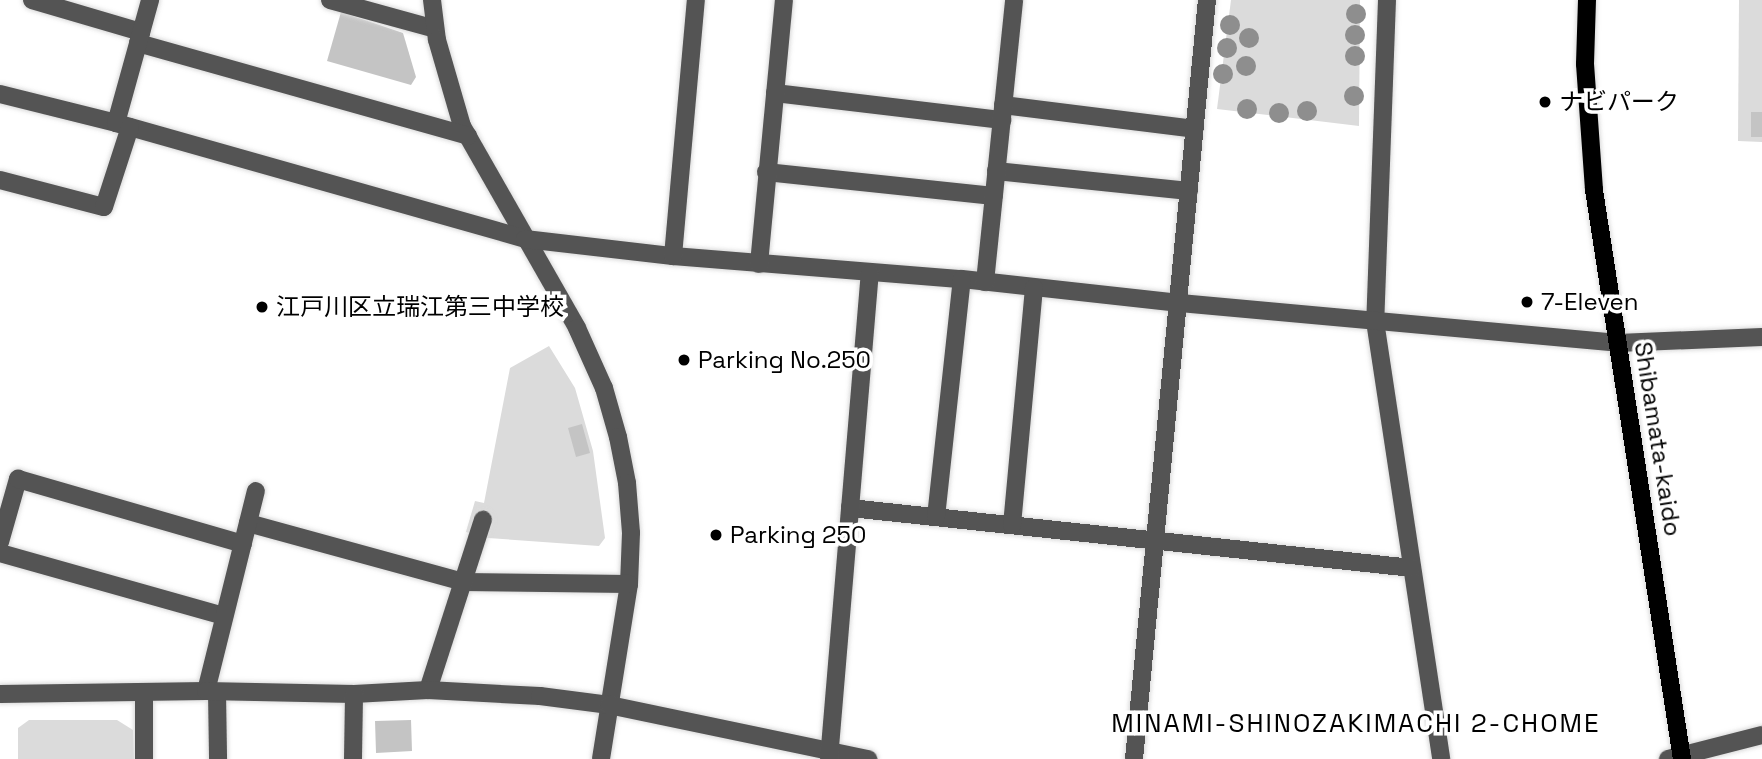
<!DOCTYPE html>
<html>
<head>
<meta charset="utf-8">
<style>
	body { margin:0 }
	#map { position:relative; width:1762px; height:759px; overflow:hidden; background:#fff; font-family:"Space Grotesk","Noto Sans JP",sans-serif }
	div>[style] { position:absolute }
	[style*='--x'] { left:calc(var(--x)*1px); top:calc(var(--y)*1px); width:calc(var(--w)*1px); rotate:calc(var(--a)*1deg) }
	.green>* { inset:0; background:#dbdbdb }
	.building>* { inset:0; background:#c4c4c4 }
	.roads { filter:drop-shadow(0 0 2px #dbdbdb) drop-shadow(0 0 2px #dbdbdb) }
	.minor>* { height:18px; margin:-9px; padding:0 9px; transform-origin:9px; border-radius:9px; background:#545454 }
	.major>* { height:18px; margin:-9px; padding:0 9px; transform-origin:9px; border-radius:9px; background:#000 }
	.trees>* { width:20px; height:20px; margin:-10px; border-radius:50%; background:#8e8e8e }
	.dots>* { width:19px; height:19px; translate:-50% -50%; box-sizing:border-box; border:4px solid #fff; border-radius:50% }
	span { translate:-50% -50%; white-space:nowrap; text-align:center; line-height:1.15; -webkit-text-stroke:7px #fff; paint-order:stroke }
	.poi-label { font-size:24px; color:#000 }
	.left { translate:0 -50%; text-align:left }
	.street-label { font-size:24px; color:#000 }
	.neighbourhood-label { font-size:26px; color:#000; letter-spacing:2px }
</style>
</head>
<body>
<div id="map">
	<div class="green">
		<i style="clip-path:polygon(1231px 0,1360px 0,1359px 126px,1217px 109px)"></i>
		<i style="clip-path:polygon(1739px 0,1762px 0,1762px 142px,1738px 141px)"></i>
		<i style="clip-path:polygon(549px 346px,575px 388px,593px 451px,605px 538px,599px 546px,488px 538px,466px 532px,475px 501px,484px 503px,510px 368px)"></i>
		<i style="clip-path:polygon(29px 720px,117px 720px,133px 730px,134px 759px,18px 759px,18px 728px)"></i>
	</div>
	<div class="building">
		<i style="clip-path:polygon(341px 12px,403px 33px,416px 77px,411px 85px,327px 61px)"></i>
		<i style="clip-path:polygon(1751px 112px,1762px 112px,1762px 137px,1751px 137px)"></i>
		<i style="clip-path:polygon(582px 424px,590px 453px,576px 457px,568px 428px)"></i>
		<i style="clip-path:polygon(411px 720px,412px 751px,376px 753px,375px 721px)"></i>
	</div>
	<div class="roads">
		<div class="minor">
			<i style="--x:32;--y:0;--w:114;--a:16.4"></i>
			<i style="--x:330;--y:0;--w:109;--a:15.4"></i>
			<i style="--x:432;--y:0;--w:40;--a:82.9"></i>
			<i style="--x:437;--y:40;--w:90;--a:73.8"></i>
			<i style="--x:462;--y:126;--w:232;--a:60.3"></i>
			<i style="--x:577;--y:328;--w:66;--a:65.8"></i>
			<i style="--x:604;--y:388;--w:51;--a:74.1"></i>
			<i style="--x:618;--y:437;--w:47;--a:78.9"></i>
			<i style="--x:627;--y:483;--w:50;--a:85.4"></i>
			<i style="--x:631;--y:533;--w:51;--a:92.2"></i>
			<i style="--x:629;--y:584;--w:177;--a:99.1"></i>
			<i style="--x:1387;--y:0;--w:321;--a:92.1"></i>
			<i style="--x:1375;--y:321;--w:443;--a:81.4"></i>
			<i style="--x:138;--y:43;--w:343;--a:15.7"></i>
			<i style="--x:775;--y:93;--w:229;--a:6.8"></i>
			<i style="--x:0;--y:94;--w:120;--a:14"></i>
			<i style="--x:116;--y:123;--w:425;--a:15.8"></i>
			<i style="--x:525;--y:239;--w:149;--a:6.6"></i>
			<i style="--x:673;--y:256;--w:290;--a:4.6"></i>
			<i style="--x:962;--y:279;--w:219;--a:6.3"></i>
			<i style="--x:1180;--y:303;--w:440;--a:5.2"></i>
			<i style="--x:1618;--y:343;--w:144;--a:-2.4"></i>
			<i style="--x:1003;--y:105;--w:193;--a:7.1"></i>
			<i style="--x:116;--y:123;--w:128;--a:-74.5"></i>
			<i style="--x:996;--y:171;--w:194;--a:5.9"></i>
			<i style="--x:766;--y:172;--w:229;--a:6"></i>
			<i style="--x:0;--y:180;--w:107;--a:14.6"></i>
			<i style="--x:104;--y:207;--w:84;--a:-72"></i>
			<i style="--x:673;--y:256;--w:257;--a:-84.9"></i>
			<i style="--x:759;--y:264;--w:265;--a:-84.6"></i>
			<i style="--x:985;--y:282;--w:283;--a:-84.1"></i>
			<i style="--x:850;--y:508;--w:565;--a:6.09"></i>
			<i style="--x:936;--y:517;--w:239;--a:-83.8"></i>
			<i style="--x:248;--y:523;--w:223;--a:15.3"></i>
			<i style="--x:463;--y:582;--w:166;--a:0.7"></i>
			<i style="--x:1012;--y:525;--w:238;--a:-84.7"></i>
			<i style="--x:0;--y:542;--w:66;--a:-74.1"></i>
			<i style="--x:18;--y:479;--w:234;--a:16.1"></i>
			<i style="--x:0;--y:553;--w:233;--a:15.7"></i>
			<i style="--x:428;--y:690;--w:179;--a:-72.1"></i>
			<i style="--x:206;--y:691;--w:206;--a:-76"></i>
			<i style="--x:217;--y:692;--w:67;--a:89.1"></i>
			<i style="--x:0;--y:694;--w:206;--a:-0.8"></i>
			<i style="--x:206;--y:691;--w:148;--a:1.2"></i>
			<i style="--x:354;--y:694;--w:74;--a:-3.1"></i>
			<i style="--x:428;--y:690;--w:112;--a:3.1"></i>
			<i style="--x:540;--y:696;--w:70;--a:7.4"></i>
			<i style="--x:609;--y:705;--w:265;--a:11.8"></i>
			<i style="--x:144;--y:759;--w:67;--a:-90"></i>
			<i style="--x:353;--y:759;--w:65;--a:-89.1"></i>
			<i style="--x:829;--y:759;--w:487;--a:-85.2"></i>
			<i style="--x:1134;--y:759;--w:763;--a:-84.51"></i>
			<i style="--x:1668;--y:759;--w:97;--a:-14.3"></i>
		</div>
		<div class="major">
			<i style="--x:1587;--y:0;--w:64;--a:91.8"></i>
			<i style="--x:1585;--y:64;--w:126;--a:85.9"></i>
			<i style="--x:1594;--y:190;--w:576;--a:81.21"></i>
		</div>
	</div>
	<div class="trees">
		<i style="left:1356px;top:14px"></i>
		<i style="left:1230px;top:25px"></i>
		<i style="left:1355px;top:35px"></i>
		<i style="left:1249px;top:38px"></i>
		<i style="left:1227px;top:48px"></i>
		<i style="left:1355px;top:56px"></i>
		<i style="left:1246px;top:66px"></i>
		<i style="left:1223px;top:74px"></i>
		<i style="left:1354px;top:96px"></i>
		<i style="left:1247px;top:109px"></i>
		<i style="left:1307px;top:111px"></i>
		<i style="left:1279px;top:113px"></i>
	</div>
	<div class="dots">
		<i style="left:1545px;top:102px;background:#000"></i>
		<i style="left:1527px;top:302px;background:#000"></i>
		<i style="left:262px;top:307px;background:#000"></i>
		<i style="left:684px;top:360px;background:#000"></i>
		<i style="left:716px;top:535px;background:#000"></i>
	</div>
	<div class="poi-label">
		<span class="left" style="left:1559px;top:102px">ナビパーク</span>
		<span class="left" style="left:1541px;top:302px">7-Eleven</span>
		<span class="left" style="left:276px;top:307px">江戸川区立瑞江第三中学校</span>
		<span class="left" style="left:698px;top:360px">Parking No.250</span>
		<span class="left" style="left:730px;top:535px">Parking 250</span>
	</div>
	<div class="street-label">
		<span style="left:1658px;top:439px;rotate:81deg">Shibamata-kaido</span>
	</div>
	<div class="neighbourhood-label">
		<span style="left:1356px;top:724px">MINAMI-SHINOZAKIMACHI 2-CHOME</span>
	</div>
</div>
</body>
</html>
